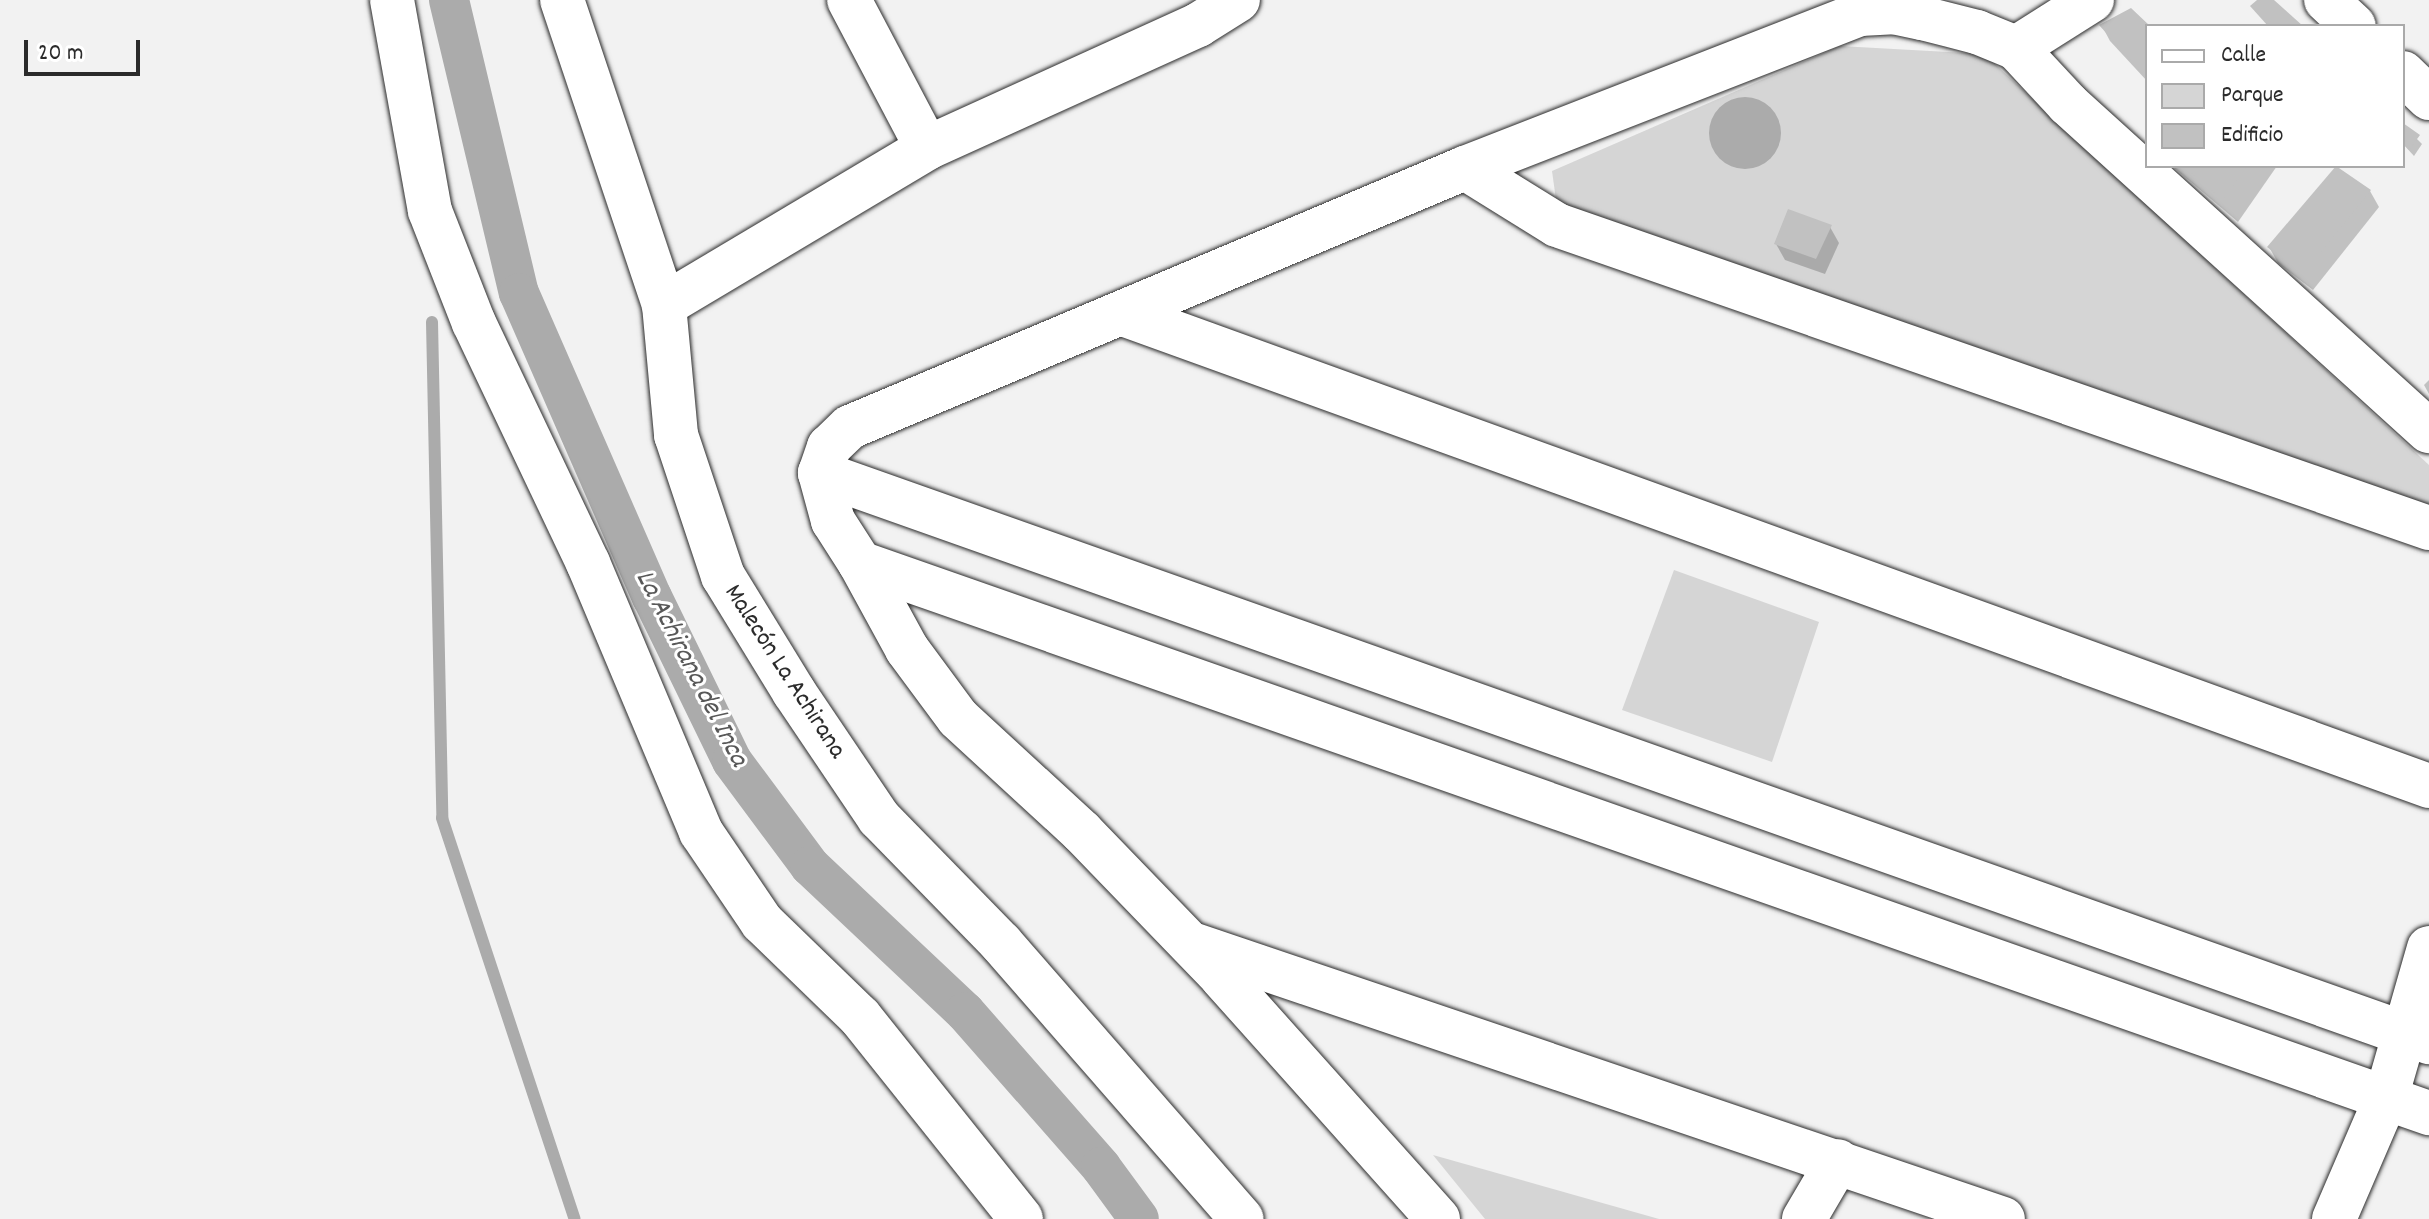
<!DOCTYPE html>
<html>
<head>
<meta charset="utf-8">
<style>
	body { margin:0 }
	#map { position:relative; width:2429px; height:1219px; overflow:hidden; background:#f2f2f2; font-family:Dekko,sans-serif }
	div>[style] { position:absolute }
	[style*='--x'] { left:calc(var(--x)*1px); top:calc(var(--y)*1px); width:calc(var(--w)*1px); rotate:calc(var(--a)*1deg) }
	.green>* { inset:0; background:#d5d5d5 }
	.water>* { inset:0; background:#ababab }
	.round { border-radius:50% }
	.shadow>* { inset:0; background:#0003 }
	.stream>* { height:12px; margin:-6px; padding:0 6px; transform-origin:6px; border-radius:6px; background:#ababab }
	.canal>* { height:40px; margin:-20px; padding:0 20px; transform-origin:20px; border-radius:20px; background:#ababab }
	.building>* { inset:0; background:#c1c1c1 }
	.roads { filter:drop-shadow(0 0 2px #2b2b2b) drop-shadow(0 0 2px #2b2b2b) }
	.minor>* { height:44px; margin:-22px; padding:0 22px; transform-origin:22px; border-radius:22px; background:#fff }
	span { translate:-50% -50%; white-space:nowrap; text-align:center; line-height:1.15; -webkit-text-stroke:6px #fff; paint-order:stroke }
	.street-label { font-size:26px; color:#2b2b2b }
	.water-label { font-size:28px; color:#585858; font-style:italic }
	.legend { position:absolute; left:2145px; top:24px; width:260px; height:144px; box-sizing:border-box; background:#fff; border:2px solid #aaa; margin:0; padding:10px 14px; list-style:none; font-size:24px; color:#2b2b2b }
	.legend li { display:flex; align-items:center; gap:16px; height:40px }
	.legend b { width:40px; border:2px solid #aaa }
	.scale { position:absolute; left:24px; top:40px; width:116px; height:36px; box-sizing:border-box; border:4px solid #2b2b2b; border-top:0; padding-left:10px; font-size:24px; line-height:28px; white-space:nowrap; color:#2b2b2b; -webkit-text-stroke:6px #fff; paint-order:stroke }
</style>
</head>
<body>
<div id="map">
	<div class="green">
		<i style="clip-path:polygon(1840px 46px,1984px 54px,2429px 465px,2429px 516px,1557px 207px,1552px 171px)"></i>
		<i style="clip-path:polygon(1674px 570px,1819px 622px,1772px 762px,1622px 710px)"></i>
		<i style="clip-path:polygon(1433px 1155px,1659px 1219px,1485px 1219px)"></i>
	</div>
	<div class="water">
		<i class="round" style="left:1709px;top:97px;width:72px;height:72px"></i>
	</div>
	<div class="shadow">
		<i style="clip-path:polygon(2102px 26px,2147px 26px,2147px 81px,2110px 41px)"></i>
		<i style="clip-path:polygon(2403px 125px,2422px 144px,2414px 156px,2403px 144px)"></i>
		<i style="clip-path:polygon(2172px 166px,2277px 166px,2238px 222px)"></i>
		<i style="clip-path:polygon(2337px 168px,2370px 191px,2379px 207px,2313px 290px,2278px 263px,2269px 247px)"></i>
		<i style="clip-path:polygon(1830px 227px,1839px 243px,1825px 274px,1785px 260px,1776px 244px)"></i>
		<i style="clip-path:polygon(2429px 380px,2429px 394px,2424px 385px)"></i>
	</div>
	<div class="stream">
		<i style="--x:432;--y:322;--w:496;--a:88.8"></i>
		<i style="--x:442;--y:818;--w:422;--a:71.7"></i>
	</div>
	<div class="canal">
		<i style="--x:449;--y:0;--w:301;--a:76.6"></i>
		<i style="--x:519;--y:293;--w:332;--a:66.4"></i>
		<i style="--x:652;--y:597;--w:182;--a:64"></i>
		<i style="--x:732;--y:761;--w:131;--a:53.4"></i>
		<i style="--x:810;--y:866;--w:213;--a:43.3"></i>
		<i style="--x:965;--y:1012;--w:206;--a:48.7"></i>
		<i style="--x:1101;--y:1167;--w:64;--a:53.8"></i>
	</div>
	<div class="building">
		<i style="clip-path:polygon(2257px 0,2274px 0,2303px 26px,2268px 26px,2250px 6px)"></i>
		<i style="clip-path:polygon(2131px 8px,2150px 26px,2147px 26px,2147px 67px,2142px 73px,2099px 25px)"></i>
		<i style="clip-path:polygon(2403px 123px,2420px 135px,2409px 150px,2403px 143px)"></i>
		<i style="clip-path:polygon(2183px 166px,2247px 166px,2223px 200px)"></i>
		<i style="clip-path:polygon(2336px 166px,2371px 190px,2303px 275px,2267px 247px)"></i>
		<i style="clip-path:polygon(1788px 209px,1832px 225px,1816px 259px,1774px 244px)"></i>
	</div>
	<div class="roads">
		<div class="minor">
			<i style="--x:392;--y:0;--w:214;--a:79.8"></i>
			<i style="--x:430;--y:211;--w:120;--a:68.6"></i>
			<i style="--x:474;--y:323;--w:266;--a:64.6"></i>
			<i style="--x:588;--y:563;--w:292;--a:67.2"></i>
			<i style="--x:701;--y:832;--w:109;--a:55.9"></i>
			<i style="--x:762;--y:922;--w:136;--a:44.1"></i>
			<i style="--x:860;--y:1017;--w:258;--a:51.4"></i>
			<i style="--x:562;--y:0;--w:322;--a:71.5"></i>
			<i style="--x:664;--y:305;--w:131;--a:84.7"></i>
			<i style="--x:676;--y:435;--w:149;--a:71.6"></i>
			<i style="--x:723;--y:576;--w:136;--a:58.5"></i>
			<i style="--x:794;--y:692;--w:152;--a:56"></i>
			<i style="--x:879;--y:818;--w:175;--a:45.7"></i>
			<i style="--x:1001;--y:943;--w:366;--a:48.9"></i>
			<i style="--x:849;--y:0;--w:167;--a:62.2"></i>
			<i style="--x:2326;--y:0;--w:38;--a:43"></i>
			<i style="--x:2016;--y:48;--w:76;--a:47.1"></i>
			<i style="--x:2068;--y:104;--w:487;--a:42.2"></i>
			<i style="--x:2403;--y:73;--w:36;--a:44"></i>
			<i style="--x:1465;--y:168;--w:108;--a:31.8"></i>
			<i style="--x:1557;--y:225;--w:923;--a:19.16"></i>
			<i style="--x:664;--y:305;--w:306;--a:-30.8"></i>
			<i style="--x:927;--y:148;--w:298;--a:-24.4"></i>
			<i style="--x:1198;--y:25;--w:47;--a:-32"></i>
			<i style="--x:1123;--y:314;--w:1389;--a:19.87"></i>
			<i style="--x:820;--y:473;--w:1707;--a:19.48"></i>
			<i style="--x:860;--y:563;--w:1663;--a:19.32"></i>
			<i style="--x:1195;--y:945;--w:853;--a:18.73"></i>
			<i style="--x:1438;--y:1219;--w:324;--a:-131.8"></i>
			<i style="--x:1222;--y:977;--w:202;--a:-134"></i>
			<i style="--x:1082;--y:832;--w:168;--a:-137.4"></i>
			<i style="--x:958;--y:718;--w:86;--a:-126.5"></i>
			<i style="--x:907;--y:649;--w:98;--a:-118.7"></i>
			<i style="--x:860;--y:563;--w:50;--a:-122.7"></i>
			<i style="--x:833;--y:521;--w:50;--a:-105.2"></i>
			<i style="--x:820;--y:473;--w:28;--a:-71"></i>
			<i style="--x:829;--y:447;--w:29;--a:-44"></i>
			<i style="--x:850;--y:427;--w:667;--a:-22.84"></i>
			<i style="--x:1465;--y:168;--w:424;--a:-21.3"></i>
			<i style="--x:1860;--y:14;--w:33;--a:-3"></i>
			<i style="--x:1893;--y:12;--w:30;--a:12"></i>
			<i style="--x:1922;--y:18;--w:57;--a:14.3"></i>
			<i style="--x:1977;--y:32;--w:42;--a:22.3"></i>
			<i style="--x:2016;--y:48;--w:90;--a:-32.3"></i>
			<i style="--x:1804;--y:1219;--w:67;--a:-59.6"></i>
			<i style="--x:2334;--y:1219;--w:132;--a:-66.7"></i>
			<i style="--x:2386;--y:1098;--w:156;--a:-74"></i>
		</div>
	</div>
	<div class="street-label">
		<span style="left:784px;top:672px;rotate:57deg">Malecón La Achirana</span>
	</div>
	<div class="water-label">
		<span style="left:690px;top:669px;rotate:63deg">La Achirana del Inca</span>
	</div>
	<ul class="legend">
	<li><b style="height:10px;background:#fff"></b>Calle</li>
	<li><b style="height:22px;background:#d5d5d5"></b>Parque</li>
	<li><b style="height:22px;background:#c1c1c1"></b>Edificio</li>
	</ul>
	<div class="scale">20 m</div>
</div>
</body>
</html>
